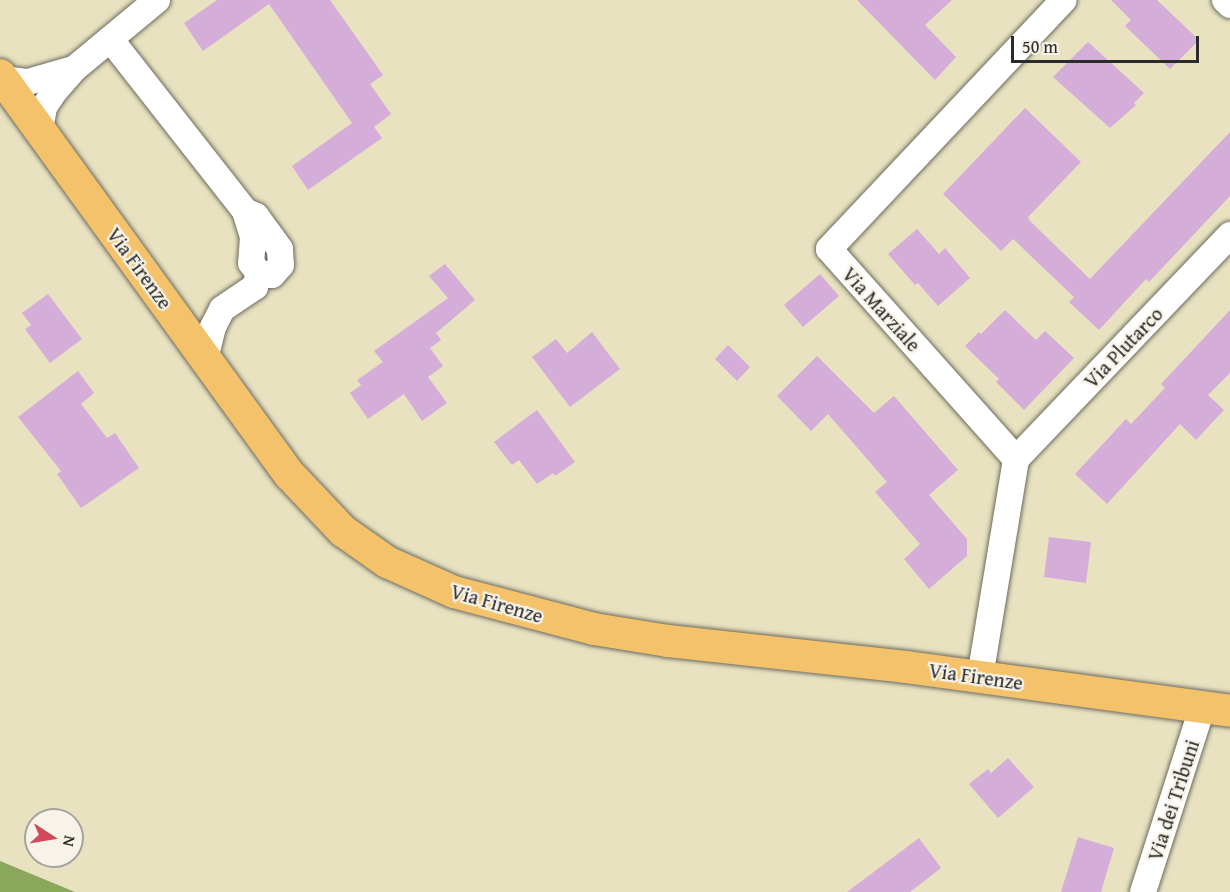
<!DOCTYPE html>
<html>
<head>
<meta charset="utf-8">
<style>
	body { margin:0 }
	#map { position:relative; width:1230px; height:892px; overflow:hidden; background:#e8e2c0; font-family:"Gentium Book Plus",serif }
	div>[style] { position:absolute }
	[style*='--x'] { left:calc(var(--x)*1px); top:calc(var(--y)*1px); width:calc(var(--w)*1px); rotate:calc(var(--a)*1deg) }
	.forest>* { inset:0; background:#8aa85c }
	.building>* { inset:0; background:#d4aed9 }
	.roads { filter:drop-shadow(0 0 2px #6d6b5f) drop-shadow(0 0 2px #6d6b5f) }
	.minor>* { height:26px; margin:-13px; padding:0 13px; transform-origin:13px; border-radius:13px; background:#fff }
	.major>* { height:32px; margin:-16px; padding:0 16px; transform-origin:16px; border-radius:16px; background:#f3c26a }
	span { translate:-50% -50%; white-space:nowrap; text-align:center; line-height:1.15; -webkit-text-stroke:4.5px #f7f3e8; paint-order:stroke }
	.street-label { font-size:20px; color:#2b2b2b }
	.north { position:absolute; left:24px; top:808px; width:60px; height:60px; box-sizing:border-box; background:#f7f3e8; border:2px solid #a5a39c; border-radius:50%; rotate:102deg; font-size:16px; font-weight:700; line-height:24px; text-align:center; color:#2b2b2b }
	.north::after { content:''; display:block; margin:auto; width:21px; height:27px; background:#d1495b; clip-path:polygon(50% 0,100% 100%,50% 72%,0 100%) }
	.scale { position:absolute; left:1011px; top:36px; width:188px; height:27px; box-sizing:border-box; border:3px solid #2b2b2b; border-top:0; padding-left:8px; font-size:18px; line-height:21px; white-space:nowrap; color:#2b2b2b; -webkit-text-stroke:4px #f7f3e8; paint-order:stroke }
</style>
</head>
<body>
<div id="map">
	<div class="forest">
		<i style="clip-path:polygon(0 861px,75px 892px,0 892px)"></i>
	</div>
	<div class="building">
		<i style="clip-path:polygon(217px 0,330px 0,383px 75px,370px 84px,391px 114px,374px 127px,382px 138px,308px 190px,292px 166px,352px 123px,269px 4px,203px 51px,184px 23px)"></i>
		<i style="clip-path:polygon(857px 0,952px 0,925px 25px,956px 57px,935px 80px)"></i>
		<i style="clip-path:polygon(1111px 0,1157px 0,1199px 40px,1170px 69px,1125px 26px,1131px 20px)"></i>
		<i style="clip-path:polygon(1088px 42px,1144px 93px,1134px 103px,1136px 105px,1110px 128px,1053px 77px)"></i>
		<i style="clip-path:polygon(1025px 108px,1081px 162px,1028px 217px,1030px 221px,1090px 279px,1230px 132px,1230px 196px,1149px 282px,1146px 279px,1099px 330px,1069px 302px,1074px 297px,1013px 239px,1001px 251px,943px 194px)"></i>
		<i style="clip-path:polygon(917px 229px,939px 254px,945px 248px,970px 278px,938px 306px,918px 283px,915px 285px,888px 254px)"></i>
		<i style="clip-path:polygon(445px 264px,475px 300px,436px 333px,441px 340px,430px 348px,443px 366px,428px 377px,447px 403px,422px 421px,404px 394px,368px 419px,350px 393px,361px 385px,357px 380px,383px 362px,374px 351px,448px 298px,429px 276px)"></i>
		<i style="clip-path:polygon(820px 274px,839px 296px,803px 327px,784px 305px)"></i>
		<i style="clip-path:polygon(48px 294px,82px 339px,50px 363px,25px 329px,31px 325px,22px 313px)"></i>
		<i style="clip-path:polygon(1005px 310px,1036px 340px,1045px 331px,1074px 358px,1024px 410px,996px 382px,999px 379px,965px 346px,979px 332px,981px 334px)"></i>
		<i style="clip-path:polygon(1230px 310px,1230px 373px,1208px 395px,1224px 410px,1196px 440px,1180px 424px,1107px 504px,1075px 474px,1126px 419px,1131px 424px,1165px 388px,1161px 384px)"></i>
		<i style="clip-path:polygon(592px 332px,620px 369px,570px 407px,532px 357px,556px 339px,567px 353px)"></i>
		<i style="clip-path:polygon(728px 345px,750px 367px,737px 381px,715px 359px)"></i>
		<i style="clip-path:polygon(817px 356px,874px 413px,894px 396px,958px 470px,929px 495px,967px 539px,967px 556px,929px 589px,904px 559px,920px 544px,875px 492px,887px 482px,828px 414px,811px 431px,777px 396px)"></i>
		<i style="clip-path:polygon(78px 371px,94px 393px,81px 404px,107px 438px,115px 433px,139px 468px,81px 508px,57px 474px,61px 471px,18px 417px)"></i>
		<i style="clip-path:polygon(537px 410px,575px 462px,555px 476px,553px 473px,537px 484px,519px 460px,512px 465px,494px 442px)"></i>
		<i style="clip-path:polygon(1049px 537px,1091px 542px,1086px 583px,1044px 577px)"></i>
		<i style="clip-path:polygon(1008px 758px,1034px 787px,998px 818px,969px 784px,988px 769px,991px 773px)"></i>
		<i style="clip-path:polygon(1078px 837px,1114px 848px,1101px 892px,1061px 892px)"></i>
		<i style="clip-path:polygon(919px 838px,941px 868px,910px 892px,847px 892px)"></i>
	</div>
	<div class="roads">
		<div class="minor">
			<i style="--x:1225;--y:0;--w:7;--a:45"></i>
			<i style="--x:111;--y:40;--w:217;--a:51.9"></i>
			<i style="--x:245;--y:211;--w:27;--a:73"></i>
			<i style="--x:253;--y:237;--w:26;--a:94"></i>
			<i style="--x:251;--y:263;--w:13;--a:51"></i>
			<i style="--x:259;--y:273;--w:13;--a:9"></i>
			<i style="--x:272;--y:275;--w:13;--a:-48"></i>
			<i style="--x:281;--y:265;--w:16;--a:-94"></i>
			<i style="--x:280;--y:249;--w:41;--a:-126"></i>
			<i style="--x:256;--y:216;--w:12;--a:-156"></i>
			<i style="--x:2;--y:79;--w:26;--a:7"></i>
			<i style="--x:28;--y:82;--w:47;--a:-16.1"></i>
			<i style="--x:40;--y:130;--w:23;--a:-80"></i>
			<i style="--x:44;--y:107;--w:18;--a:-56"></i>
			<i style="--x:54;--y:92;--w:30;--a:-49"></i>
			<i style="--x:74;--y:69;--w:108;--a:-39.7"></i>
			<i style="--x:205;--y:359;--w:33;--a:-76"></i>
			<i style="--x:213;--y:327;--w:20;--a:-63"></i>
			<i style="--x:222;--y:309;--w:40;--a:-34"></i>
			<i style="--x:255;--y:287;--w:15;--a:-74"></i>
			<i style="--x:1016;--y:459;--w:281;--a:-131.7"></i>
			<i style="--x:829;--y:249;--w:342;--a:-46.7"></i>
			<i style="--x:1016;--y:459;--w:310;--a:-46.3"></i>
			<i style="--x:980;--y:677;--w:221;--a:-80.6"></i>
			<i style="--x:1143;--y:892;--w:193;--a:-72.2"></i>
		</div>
		<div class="major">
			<i style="--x:0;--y:75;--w:494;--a:54.1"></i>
			<i style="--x:290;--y:475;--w:77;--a:46.6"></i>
			<i style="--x:343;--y:531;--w:54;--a:35.2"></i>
			<i style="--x:387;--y:562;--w:73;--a:24.1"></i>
			<i style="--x:454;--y:592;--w:145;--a:14.8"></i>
			<i style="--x:594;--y:629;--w:75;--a:9.2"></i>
			<i style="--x:668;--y:641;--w:239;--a:6.2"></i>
			<i style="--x:906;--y:667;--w:327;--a:7.7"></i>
		</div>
	</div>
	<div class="street-label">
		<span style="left:140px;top:268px;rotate:54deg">Via Firenze</span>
		<span style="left:882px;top:309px;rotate:48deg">Via Marziale</span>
		<span style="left:1123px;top:347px;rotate:-46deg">Via Plutarco</span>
		<span style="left:497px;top:603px;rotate:16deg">Via Firenze</span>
		<span style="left:976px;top:676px;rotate:8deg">Via Firenze</span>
		<span style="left:1173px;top:800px;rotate:-72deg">Via dei Tribuni</span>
	</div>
	<div class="north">N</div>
	<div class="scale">50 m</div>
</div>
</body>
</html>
